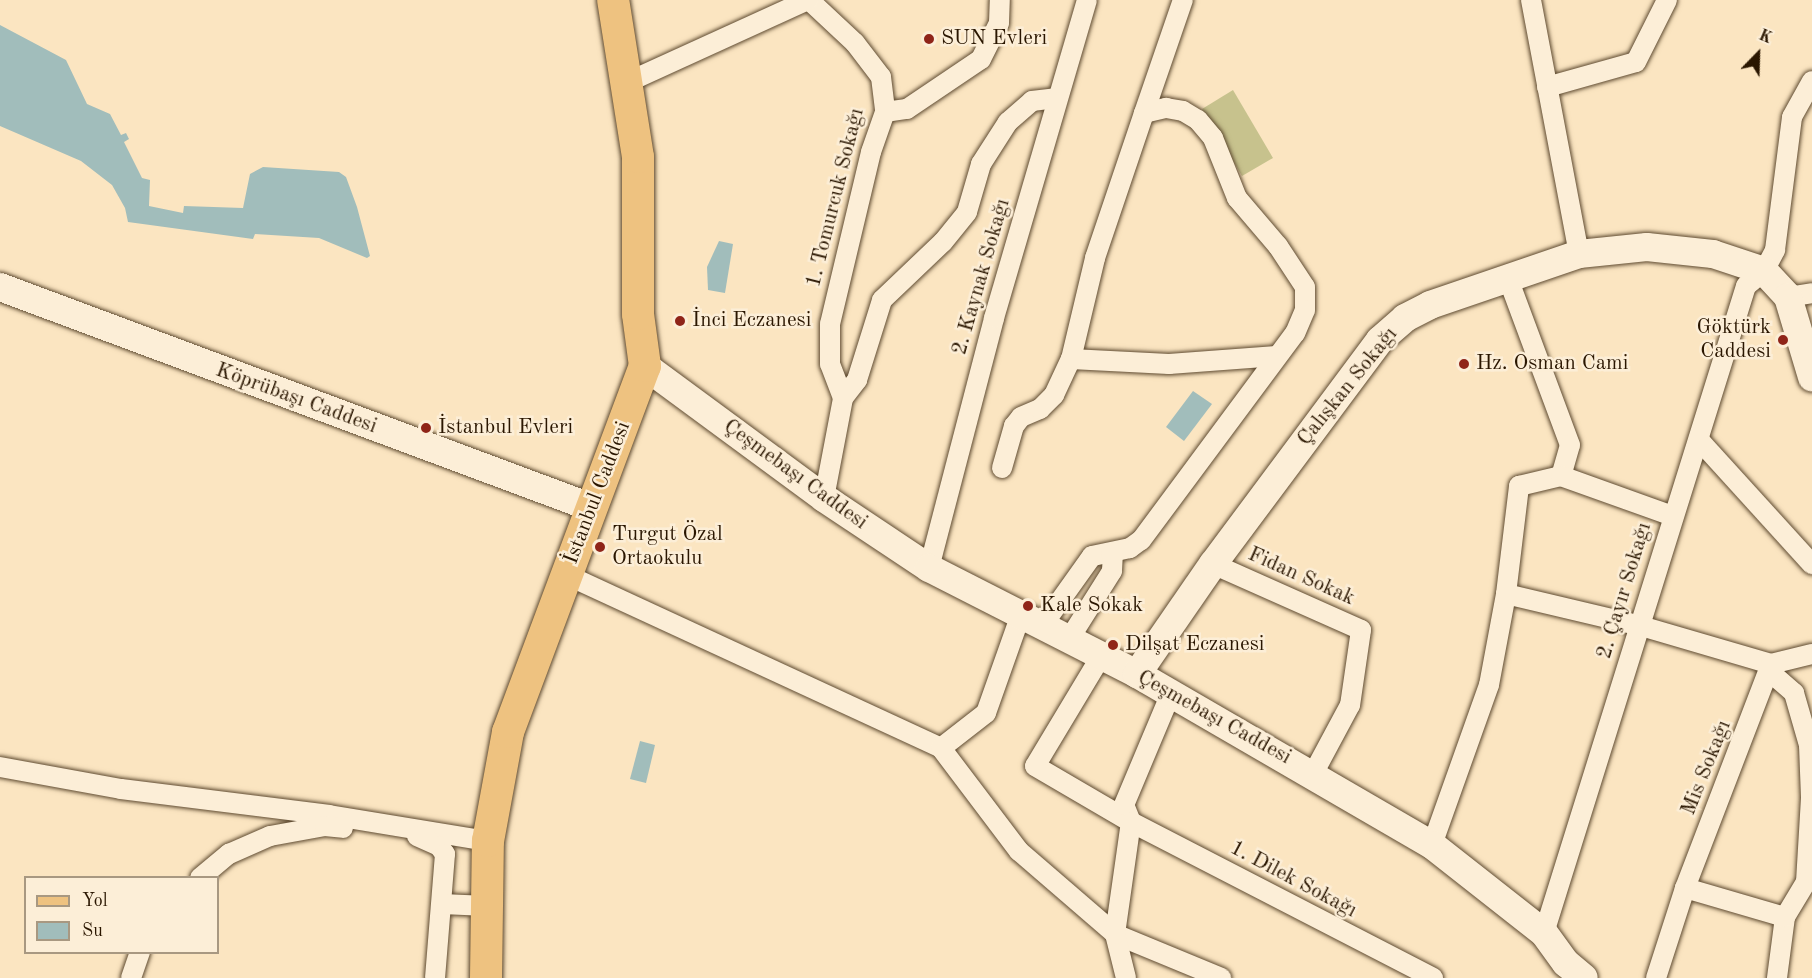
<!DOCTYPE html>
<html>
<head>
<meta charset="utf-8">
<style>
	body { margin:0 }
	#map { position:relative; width:1812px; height:978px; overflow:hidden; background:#fbe5c1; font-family:"Old Standard TT",serif }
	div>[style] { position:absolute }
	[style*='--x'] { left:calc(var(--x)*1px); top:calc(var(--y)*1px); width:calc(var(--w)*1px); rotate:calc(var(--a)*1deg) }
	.green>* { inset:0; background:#c7c28d }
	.water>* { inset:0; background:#a1bdbb }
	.roads { filter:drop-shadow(0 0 2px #5e4a30) drop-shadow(0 0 2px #5e4a30) }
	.street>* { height:20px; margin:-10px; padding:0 10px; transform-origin:10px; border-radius:10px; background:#fceed7 }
	.secondary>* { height:28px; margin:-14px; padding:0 14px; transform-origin:14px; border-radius:14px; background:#fceed7 }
	.primary>* { height:32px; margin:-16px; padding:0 16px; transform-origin:16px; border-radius:16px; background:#eec280 }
	.dots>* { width:16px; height:16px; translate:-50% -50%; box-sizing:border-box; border:3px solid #fceed7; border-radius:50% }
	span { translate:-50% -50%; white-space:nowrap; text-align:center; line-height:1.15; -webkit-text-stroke:5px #fceed7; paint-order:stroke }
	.poi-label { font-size:21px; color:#2a1600 }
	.left { translate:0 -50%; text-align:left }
	.right { translate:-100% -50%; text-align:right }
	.street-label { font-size:21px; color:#2a1600 }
	.legend { position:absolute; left:24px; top:876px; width:195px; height:78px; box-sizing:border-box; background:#fceed7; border:2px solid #a89881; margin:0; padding:8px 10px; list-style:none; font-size:18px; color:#2a1600 }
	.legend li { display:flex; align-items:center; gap:12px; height:30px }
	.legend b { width:30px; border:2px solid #a89881 }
	.north { position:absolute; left:1728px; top:24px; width:60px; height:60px; -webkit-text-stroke:4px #fceed7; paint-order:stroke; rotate:23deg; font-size:16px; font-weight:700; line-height:24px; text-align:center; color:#2a1600 }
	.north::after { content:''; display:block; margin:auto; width:21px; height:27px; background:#2a1600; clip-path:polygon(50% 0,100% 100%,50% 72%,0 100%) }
</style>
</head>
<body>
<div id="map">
	<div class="green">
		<i style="clip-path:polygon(1233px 90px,1273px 158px,1242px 176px,1202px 109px)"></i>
	</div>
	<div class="water">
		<i style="clip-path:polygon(0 25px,66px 60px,87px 104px,110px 114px,121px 135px,126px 133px,129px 139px,124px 142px,142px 178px,150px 180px,149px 206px,183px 213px,184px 206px,243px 208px,250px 174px,263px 167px,339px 172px,346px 177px,357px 207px,370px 256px,367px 258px,319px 238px,255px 234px,253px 239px,128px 222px,125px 208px,112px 185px,81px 161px,0 126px)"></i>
		<i style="clip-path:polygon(719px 241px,733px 244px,725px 293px,708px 290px,707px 267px)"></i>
		<i style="clip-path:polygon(1193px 391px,1212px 404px,1184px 441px,1166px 427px)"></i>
		<i style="clip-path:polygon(640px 741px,655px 745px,646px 783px,630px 779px)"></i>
	</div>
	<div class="roads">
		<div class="street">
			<i style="--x:809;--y:0;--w:63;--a:43.1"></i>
			<i style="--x:855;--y:43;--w:43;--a:52.6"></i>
			<i style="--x:881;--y:77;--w:35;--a:83"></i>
			<i style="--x:885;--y:112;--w:42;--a:109.3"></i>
			<i style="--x:871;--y:152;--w:177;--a:103.4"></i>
			<i style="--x:830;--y:324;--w:40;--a:90"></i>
			<i style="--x:830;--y:364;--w:36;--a:69"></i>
			<i style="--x:1531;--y:0;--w:258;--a:79.3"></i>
			<i style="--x:628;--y:82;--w:198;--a:-24.5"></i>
			<i style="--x:1547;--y:87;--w:92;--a:-15.7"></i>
			<i style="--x:1636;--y:62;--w:69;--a:-63.4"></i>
			<i style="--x:885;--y:112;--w:22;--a:-8"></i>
			<i style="--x:907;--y:109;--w:89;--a:-34"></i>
			<i style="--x:981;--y:59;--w:40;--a:-63.4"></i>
			<i style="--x:999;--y:23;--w:23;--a:-88"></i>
			<i style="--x:1144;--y:113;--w:120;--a:-71"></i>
			<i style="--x:1509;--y:281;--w:175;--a:69.6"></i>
			<i style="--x:1570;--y:445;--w:32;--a:106"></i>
			<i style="--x:1788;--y:297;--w:24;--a:-9"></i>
			<i style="--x:1071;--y:359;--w:98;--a:2.9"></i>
			<i style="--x:1169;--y:364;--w:108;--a:-4.2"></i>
			<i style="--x:1699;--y:440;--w:168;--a:47.7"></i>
			<i style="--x:1002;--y:468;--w:44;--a:-74.1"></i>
			<i style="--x:1014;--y:426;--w:11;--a:-52"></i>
			<i style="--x:1021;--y:417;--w:21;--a:-23"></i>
			<i style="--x:1040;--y:409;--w:20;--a:-45"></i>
			<i style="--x:1054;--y:395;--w:40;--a:-65"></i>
			<i style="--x:1071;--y:359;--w:104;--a:-76.6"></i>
			<i style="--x:1095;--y:258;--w:153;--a:-71.3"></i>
			<i style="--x:1144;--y:113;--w:23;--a:-13"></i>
			<i style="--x:1166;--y:108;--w:17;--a:10"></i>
			<i style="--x:1183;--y:111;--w:17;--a:31"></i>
			<i style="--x:1198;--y:120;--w:23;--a:50"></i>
			<i style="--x:1213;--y:138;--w:65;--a:68.2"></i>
			<i style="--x:1237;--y:198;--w:63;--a:49.5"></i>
			<i style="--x:1278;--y:246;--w:49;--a:56.6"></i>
			<i style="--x:1305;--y:287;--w:23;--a:90"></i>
			<i style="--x:1305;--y:310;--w:25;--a:113"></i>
			<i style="--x:1295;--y:333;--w:258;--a:126.6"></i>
			<i style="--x:1141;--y:540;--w:14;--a:144"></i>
			<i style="--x:1130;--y:548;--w:39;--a:168"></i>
			<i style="--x:1092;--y:556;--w:86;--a:125.5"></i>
			<i style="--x:824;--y:498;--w:102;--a:-79.2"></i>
			<i style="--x:843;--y:398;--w:23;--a:-52"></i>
			<i style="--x:857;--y:380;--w:84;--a:-72.6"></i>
			<i style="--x:882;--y:300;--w:84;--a:-43.6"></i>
			<i style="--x:943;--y:242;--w:38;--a:-51"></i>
			<i style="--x:967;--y:212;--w:50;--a:-73.7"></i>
			<i style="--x:981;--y:164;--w:50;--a:-57.3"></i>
			<i style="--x:1008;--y:122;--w:32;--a:-41"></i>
			<i style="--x:1032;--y:101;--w:26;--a:-7"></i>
			<i style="--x:1213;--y:564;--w:162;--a:24"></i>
			<i style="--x:1361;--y:630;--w:76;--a:98.3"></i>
			<i style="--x:1350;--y:705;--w:78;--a:118.2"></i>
			<i style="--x:929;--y:568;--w:258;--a:-75.4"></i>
			<i style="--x:994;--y:318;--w:331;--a:-73.7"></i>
			<i style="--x:567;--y:575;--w:412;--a:24.8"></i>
			<i style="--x:941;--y:748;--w:129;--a:52.9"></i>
			<i style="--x:1019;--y:851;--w:127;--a:40.8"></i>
			<i style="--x:1115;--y:934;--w:115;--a:22.5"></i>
			<i style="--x:1506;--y:594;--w:139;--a:13.3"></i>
			<i style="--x:1641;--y:626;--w:135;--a:16.3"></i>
			<i style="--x:1771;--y:664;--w:42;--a:-13.7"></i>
			<i style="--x:1068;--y:641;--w:83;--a:-57.8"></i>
			<i style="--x:1112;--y:571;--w:18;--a:-87"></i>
			<i style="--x:1100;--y:658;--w:126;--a:121"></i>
			<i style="--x:1035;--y:766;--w:111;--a:30.3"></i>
			<i style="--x:1131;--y:822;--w:340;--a:27.3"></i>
			<i style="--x:1770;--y:672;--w:32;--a:41"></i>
			<i style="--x:1794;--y:693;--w:54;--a:73.9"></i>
			<i style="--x:1809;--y:745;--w:53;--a:87.8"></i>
			<i style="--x:1811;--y:798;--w:84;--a:93.4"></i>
			<i style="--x:1806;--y:882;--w:41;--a:121"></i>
			<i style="--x:1785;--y:917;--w:62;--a:97.5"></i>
			<i style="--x:941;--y:748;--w:57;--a:-37.9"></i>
			<i style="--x:986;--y:713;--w:105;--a:-70.5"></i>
			<i style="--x:0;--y:767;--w:123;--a:10.3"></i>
			<i style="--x:121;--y:789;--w:210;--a:7.1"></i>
			<i style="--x:329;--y:815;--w:161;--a:9.3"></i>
			<i style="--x:1131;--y:822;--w:18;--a:-112"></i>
			<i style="--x:1124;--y:805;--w:121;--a:-67.2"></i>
			<i style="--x:417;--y:836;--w:24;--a:24"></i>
			<i style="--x:439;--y:846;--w:10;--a:53"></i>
			<i style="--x:445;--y:854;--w:124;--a:94.6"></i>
			<i style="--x:1432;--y:845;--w:170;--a:-70.4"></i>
			<i style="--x:1489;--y:685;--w:93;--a:-79.4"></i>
			<i style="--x:1506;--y:594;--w:109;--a:-83.1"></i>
			<i style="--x:1519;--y:486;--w:43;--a:-13.4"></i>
			<i style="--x:1561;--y:476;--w:119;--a:19.7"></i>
			<i style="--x:200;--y:878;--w:38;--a:-40"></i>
			<i style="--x:229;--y:854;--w:45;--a:-23.7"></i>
			<i style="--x:270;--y:836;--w:56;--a:-10.3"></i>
			<i style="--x:325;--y:826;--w:18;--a:6"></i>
			<i style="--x:1685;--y:888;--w:104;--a:16.2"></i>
			<i style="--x:442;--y:904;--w:45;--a:2.5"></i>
			<i style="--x:1544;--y:933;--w:678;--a:-72.66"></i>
			<i style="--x:1746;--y:286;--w:23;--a:-40"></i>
			<i style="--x:1764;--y:271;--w:24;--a:-62"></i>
			<i style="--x:1775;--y:250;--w:134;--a:-82.7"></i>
			<i style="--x:1792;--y:117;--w:41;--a:-60.9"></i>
			<i style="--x:131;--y:978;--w:28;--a:-71"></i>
			<i style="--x:1126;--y:978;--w:45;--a:-104"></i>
			<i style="--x:1115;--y:934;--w:113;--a:-81.9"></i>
			<i style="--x:1656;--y:978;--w:95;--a:-72.1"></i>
			<i style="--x:1685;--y:888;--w:240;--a:-69"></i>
		</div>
		<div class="secondary">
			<i style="--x:0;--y:287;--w:633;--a:20.44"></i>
			<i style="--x:645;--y:366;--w:222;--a:36.4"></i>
			<i style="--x:824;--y:498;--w:126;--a:33.7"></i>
			<i style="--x:929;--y:568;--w:233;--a:27"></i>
			<i style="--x:1137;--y:674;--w:341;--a:30.1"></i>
			<i style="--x:1432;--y:845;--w:142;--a:38.2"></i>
			<i style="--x:1544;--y:933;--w:37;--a:54"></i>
			<i style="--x:1566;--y:963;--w:23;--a:40"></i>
			<i style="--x:1137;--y:674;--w:134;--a:-55.4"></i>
			<i style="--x:1213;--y:564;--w:279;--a:-53.3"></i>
			<i style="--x:1380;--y:340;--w:33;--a:-41"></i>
			<i style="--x:1405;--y:318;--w:28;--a:-27"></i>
			<i style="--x:1430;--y:305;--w:157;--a:-18.9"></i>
			<i style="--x:1579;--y:254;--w:68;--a:-5.9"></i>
			<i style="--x:1647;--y:247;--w:66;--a:6.1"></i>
			<i style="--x:1713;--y:254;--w:54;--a:18.4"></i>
			<i style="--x:1764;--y:271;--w:35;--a:47"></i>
			<i style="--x:1788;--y:297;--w:84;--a:73.3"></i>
		</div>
		<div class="primary">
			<i style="--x:486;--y:978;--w:137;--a:-89.2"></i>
			<i style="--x:488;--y:841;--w:111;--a:-79.6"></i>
			<i style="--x:508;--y:732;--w:391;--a:-69.5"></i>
			<i style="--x:645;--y:366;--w:52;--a:-97.7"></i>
			<i style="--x:638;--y:314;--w:157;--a:-90"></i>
			<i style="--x:638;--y:157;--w:159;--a:-99"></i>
		</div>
	</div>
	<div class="dots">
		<i style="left:929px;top:39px;background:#8f2418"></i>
		<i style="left:680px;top:321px;background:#8f2418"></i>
		<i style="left:1783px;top:340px;background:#8f2418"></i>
		<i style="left:1464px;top:364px;background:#8f2418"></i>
		<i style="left:426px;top:428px;background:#8f2418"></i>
		<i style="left:600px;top:547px;background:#8f2418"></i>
		<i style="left:1028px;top:606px;background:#8f2418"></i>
		<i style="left:1113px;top:645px;background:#8f2418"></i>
	</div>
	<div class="poi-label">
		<span class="left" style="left:941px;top:39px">SUN Evleri</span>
		<span class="left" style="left:692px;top:321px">İnci Eczanesi</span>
		<span class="right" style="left:1771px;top:340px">Göktürk<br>Caddesi</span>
		<span class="left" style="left:1476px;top:364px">Hz. Osman Cami</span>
		<span class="left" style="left:438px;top:428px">İstanbul Evleri</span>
		<span class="left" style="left:612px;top:547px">Turgut Özal<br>Ortaokulu</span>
		<span class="left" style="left:1040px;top:606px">Kale Sokak</span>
		<span class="left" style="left:1125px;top:645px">Dilşat Eczanesi</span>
	</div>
	<div class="street-label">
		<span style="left:836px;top:198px;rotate:-76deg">1. Tomurcuk Sokağı</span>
		<span style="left:982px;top:277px;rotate:-74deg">2. Kaynak Sokağı</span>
		<span style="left:1348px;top:387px;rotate:-51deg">Çalışkan Sokağı</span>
		<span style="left:296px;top:399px;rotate:20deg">Köprübaşı Caddesi</span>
		<span style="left:795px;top:475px;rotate:36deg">Çeşmebaşı Caddesi</span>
		<span style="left:598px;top:493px;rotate:-69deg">İstanbul Caddesi</span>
		<span style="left:1301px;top:577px;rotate:24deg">Fidan Sokak</span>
		<span style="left:1625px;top:591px;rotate:-73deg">2. Çayır Sokağı</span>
		<span style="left:1214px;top:718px;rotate:29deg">Çeşmebaşı Caddesi</span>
		<span style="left:1707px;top:768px;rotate:-68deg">Mis Sokağı</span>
		<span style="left:1293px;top:880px;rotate:28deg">1. Dilek Sokağı</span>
	</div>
	<ul class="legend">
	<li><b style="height:8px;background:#eec280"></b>Yol</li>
	<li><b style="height:16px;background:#a1bdbb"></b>Su</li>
	</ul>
	<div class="north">K</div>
</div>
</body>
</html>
